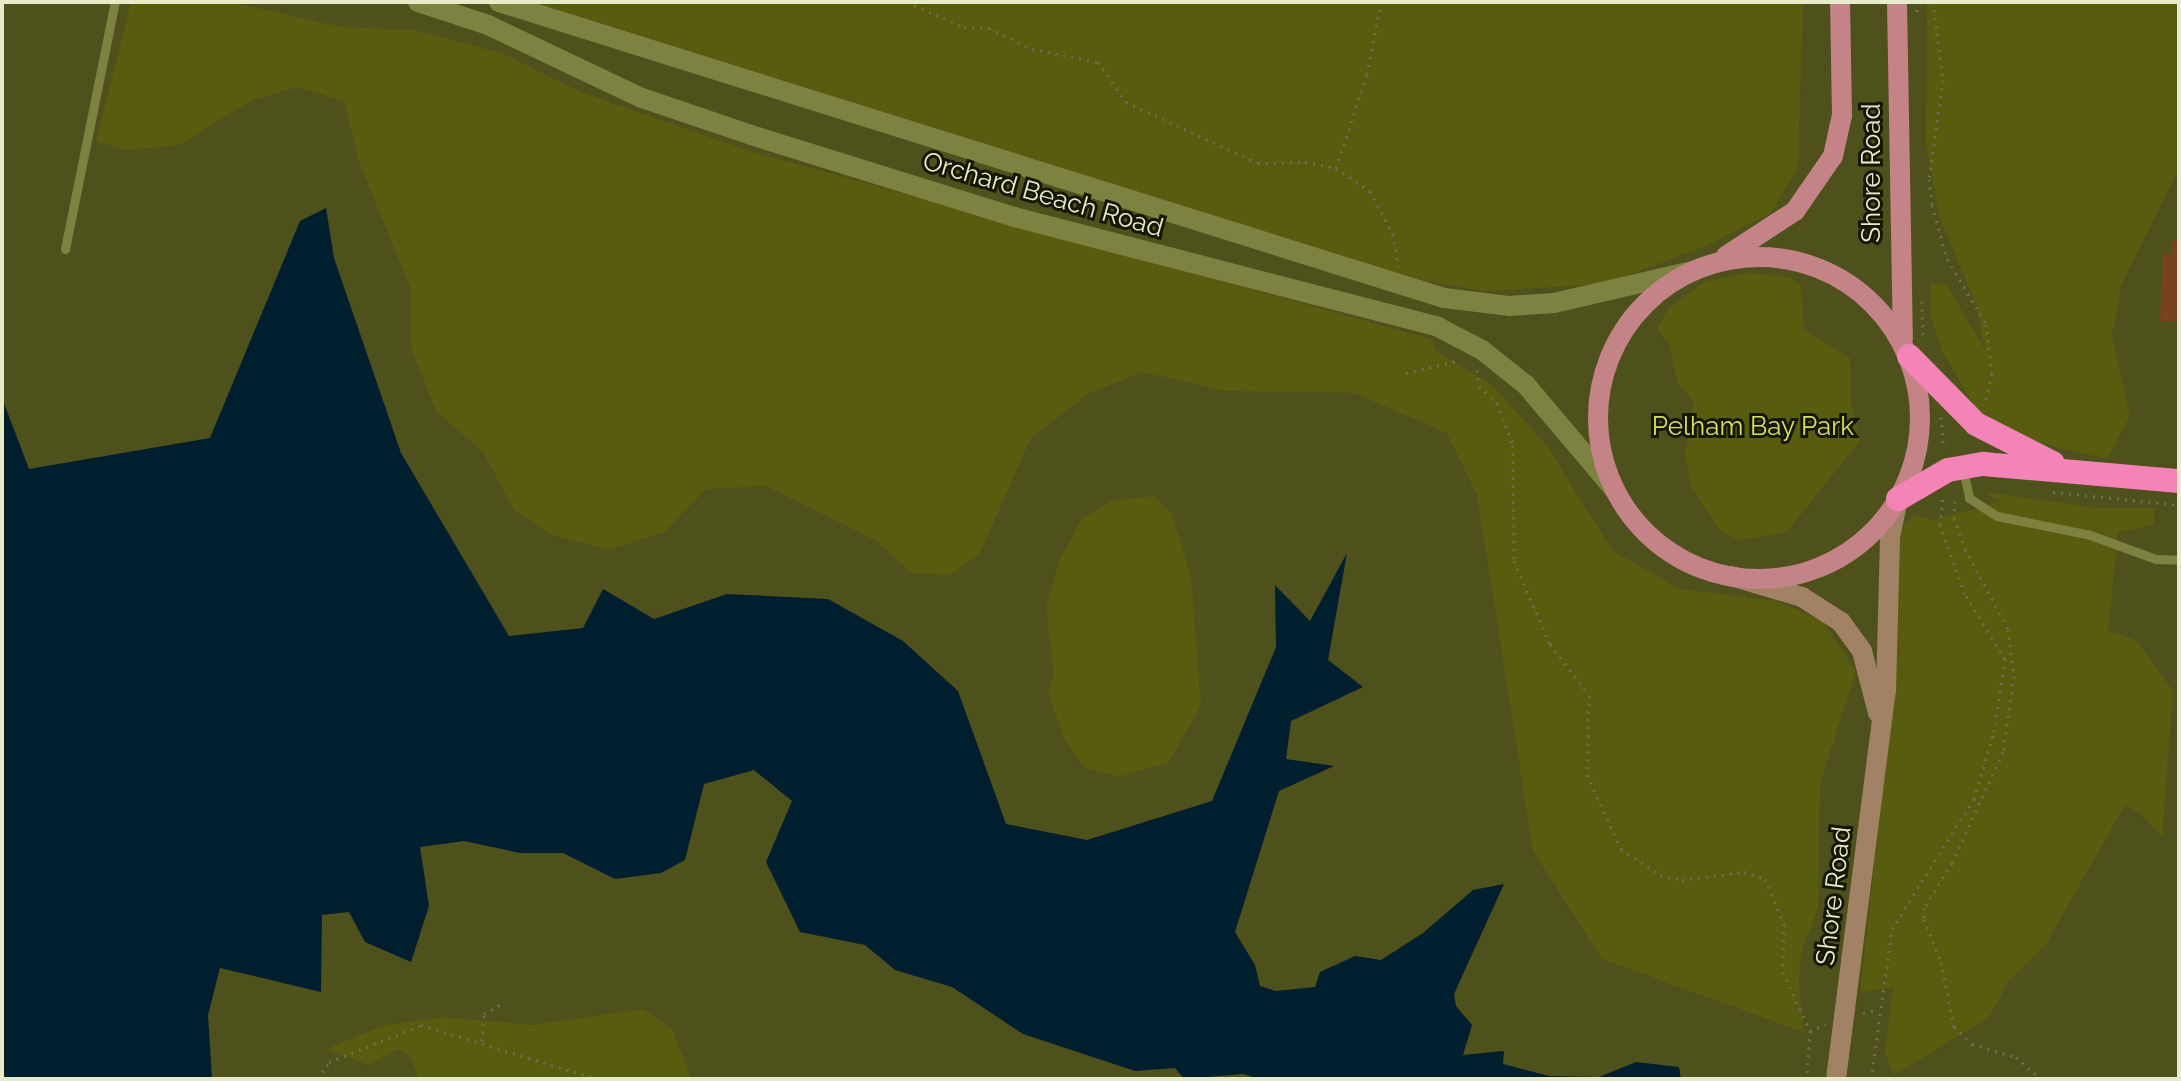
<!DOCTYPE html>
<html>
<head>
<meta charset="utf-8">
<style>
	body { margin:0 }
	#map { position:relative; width:2181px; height:1081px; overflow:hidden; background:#2d2f0c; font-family:Raleway,sans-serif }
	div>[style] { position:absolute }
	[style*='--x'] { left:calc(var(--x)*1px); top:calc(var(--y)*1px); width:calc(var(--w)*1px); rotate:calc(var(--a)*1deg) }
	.green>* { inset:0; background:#4e511b }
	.forest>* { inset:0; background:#585c0f }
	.water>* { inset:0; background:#001f2e }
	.building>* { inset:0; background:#77421d }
	.path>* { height:3px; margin-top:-1.5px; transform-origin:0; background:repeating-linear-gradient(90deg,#6c6e4c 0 2px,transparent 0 8px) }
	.service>* { height:9px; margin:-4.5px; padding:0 4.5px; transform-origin:4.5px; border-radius:4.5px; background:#7d8241 }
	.tertiary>* { height:20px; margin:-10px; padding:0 10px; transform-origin:10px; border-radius:10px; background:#7d8241 }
	.secondary>* { height:20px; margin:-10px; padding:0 10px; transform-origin:10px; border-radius:10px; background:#a18264 }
	.primary>* { height:20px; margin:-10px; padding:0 10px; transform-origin:10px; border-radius:10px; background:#c48387 }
	.primary>.ring { margin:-10px; padding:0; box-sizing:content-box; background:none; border:20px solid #c48387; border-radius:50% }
	.motorway>* { height:24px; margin:-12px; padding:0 12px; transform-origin:12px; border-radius:12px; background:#f483b6 }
	span { translate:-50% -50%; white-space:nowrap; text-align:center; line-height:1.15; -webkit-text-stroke:6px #161700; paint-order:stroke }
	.street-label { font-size:26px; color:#e7ebca }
	.park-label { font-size:26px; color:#d6df62 }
	.frame { position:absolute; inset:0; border:4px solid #e7ebca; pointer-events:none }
</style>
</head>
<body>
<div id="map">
	<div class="green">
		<i style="clip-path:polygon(2px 2px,2179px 2px,2179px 1079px,91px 1079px,2px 585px)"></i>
	</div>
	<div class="forest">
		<i style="clip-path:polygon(131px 2px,231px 2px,342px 27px,416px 30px,504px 54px,581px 92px,749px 151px,1431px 339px,1435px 350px,1492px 385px,1547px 446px,1613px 551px,1680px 589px,1776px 601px,1823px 621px,1856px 671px,1820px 783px,1818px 909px,1802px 951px,1799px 980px,1803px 1032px,1602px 959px,1533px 851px,1477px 495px,1447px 433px,1354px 393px,1227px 391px,1142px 372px,1088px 394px,1031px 438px,980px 553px,950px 575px,911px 573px,877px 541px,766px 486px,706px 489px,664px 532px,608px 550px,553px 535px,514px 510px,483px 452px,436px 411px,411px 348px,410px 287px,359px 162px,344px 101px,298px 87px,252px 100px,179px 145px,127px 150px,96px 142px)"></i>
		<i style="clip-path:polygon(534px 2px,1803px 2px,1798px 167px,1771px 213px,1708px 245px,1604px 284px,1484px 291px,1417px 279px)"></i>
		<i style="clip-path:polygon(1927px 2px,2179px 2px,2179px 169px,2121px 286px,2112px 336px,2130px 416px,2107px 459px,2012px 436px,1975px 407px,1944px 354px,1931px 319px,1930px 285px,1946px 284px,1985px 350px,1977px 307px,1939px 216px,1926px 142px)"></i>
		<i style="clip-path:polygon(1750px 273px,1788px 277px,1801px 285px,1804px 330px,1850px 358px,1851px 403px,1860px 441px,1786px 533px,1739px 540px,1720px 531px,1691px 487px,1685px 454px,1694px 402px,1678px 384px,1669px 344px,1657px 329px,1669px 308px,1704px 282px)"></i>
		<i style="clip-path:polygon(1985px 492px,2098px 508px,2154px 508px,2154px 525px,2118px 532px,2108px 631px,2136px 640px,2173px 691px,2162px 837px,2140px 813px,2125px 805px,2046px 944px,2008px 982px,1989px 1017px,1894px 1075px,1885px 1053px,1893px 988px,1860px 992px,1885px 767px,1898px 532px,1914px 514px,1931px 520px,2000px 502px)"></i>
		<i style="clip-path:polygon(1154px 496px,1171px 513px,1191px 575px,1201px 706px,1168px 763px,1117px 777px,1084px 767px,1065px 741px,1048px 692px,1054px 674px,1046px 608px,1060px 559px,1082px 519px,1111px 501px)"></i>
		<i style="clip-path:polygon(643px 1009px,672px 1029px,691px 1079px,419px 1079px,410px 1055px,398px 1049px,368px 1065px,327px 1049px,382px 1026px,442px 1017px,534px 1025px)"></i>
	</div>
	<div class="water">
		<i style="clip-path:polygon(326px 208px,334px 258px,401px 453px,509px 636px,583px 628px,603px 589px,654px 619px,727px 594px,828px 599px,903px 641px,958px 691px,1006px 824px,1087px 840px,1212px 801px,1276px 647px,1275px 585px,1310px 621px,1347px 553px,1328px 660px,1363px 687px,1291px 721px,1286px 759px,1334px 766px,1279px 791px,1235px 932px,1255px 965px,1260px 986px,1276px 991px,1315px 987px,1320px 972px,1355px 956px,1381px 960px,1423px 933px,1473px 890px,1504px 884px,1454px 994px,1456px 1006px,1472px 1025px,1463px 1055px,1504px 1051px,1503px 1064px,1549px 1076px,1599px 1077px,1636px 1062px,1679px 1067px,1681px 1079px,1260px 1079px,1243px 1074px,1184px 1079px,1175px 1068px,1135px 1071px,1023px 1034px,952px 987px,895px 970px,865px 945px,800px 932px,766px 862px,792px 801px,754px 770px,704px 784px,685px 860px,661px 873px,615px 879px,563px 853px,520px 853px,464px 841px,420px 847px,429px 906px,411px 962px,365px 942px,349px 912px,322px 915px,321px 992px,220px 968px,208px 1015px,212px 1079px,2px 1079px,2px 398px,29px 469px,210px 438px,300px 221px)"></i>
	</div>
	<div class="building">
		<i style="clip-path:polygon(2172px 241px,2179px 241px,2179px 322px,2160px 321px,2163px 254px,2172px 254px)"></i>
	</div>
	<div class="path">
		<i style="--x:907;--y:2;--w:62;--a:23.7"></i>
		<i style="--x:964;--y:27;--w:25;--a:2"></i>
		<i style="--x:989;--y:28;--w:48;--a:26"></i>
		<i style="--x:1032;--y:49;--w:67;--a:11.1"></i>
		<i style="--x:1098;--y:62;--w:49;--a:55"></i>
		<i style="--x:1126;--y:102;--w:145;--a:24.8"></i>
		<i style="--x:1258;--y:163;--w:47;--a:-1.2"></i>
		<i style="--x:1305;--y:162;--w:32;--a:11"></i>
		<i style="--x:1336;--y:168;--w:41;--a:34.1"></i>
		<i style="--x:1370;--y:191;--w:49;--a:61.9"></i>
		<i style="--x:1393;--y:234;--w:33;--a:81"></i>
		<i style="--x:1917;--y:2;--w:11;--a:90"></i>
		<i style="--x:1933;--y:2;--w:79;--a:82.7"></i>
		<i style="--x:1943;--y:80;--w:100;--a:98"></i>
		<i style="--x:1929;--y:179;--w:26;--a:83"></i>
		<i style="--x:1932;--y:205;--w:56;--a:74.5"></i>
		<i style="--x:1947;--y:259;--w:76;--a:59"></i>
		<i style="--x:1986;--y:324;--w:50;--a:83.2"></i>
		<i style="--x:1992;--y:374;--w:32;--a:104"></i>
		<i style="--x:1336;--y:168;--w:99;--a:-71.7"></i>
		<i style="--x:1367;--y:74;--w:73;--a:-79"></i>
		<i style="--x:1922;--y:301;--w:40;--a:88.6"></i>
		<i style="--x:1477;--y:370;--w:16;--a:83"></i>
		<i style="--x:1479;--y:386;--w:25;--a:43"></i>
		<i style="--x:1497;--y:403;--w:45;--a:69.1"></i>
		<i style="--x:1513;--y:445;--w:116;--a:89.5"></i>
		<i style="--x:1514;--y:561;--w:90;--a:66.6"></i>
		<i style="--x:1550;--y:644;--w:64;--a:52.6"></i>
		<i style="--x:1589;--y:695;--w:80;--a:91.4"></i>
		<i style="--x:1587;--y:775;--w:81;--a:65.3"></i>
		<i style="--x:1621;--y:849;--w:47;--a:33.7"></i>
		<i style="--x:1660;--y:875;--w:23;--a:13"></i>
		<i style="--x:1682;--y:880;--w:63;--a:-7.4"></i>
		<i style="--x:1744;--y:872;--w:22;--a:18"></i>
		<i style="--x:1765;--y:879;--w:49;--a:67.1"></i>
		<i style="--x:1784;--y:924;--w:48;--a:91.2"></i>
		<i style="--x:1783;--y:972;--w:65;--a:65.4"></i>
		<i style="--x:1810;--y:1031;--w:48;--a:93.6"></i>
		<i style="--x:1406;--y:373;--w:56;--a:-13.5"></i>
		<i style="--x:1941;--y:417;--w:32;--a:85"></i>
		<i style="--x:2053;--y:492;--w:127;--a:5.9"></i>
		<i style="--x:1955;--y:501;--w:17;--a:93"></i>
		<i style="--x:1954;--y:518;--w:33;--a:70"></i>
		<i style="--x:1965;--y:549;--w:91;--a:61.7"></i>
		<i style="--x:2008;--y:629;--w:47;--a:82.7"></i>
		<i style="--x:2014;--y:676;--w:77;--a:98.2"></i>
		<i style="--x:2003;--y:752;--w:122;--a:114.7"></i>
		<i style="--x:1952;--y:863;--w:53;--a:121.9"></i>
		<i style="--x:1924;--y:908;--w:11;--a:90"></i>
		<i style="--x:1924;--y:919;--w:46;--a:68.4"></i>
		<i style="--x:1941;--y:962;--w:66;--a:78.7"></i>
		<i style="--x:1954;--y:1027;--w:25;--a:43"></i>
		<i style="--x:1972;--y:1044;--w:46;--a:16.5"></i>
		<i style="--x:2016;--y:1057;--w:33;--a:41"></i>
		<i style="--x:1863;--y:1013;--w:16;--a:-11"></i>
		<i style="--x:1810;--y:1031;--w:17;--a:-25"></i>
		<i style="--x:482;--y:1041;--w:27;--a:-86"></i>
		<i style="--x:484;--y:1014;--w:21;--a:-31"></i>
		<i style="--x:318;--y:1079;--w:20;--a:-57"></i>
		<i style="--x:329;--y:1062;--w:99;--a:-21.9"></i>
		<i style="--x:421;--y:1025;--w:185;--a:17"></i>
		<i style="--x:1871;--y:1079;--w:151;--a:-82"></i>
		<i style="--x:1892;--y:929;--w:154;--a:-57.8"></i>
		<i style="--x:1974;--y:799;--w:70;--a:-73.4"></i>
		<i style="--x:1994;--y:732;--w:74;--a:-81.4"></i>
		<i style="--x:2005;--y:659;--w:76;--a:-121.6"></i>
		<i style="--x:1965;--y:594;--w:73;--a:-109.9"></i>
		<i style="--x:1940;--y:525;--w:28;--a:-84"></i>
	</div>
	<div class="service">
		<i style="--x:65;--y:249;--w:252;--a:-78.6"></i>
		<i style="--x:1963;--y:469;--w:30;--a:78"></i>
		<i style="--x:1969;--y:498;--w:33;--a:33"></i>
		<i style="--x:1997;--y:516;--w:95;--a:11.5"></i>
		<i style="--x:2090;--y:535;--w:70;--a:20"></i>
		<i style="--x:2156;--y:559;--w:23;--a:2"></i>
	</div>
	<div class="tertiary">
		<i style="--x:418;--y:2;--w:74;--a:18.2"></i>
		<i style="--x:488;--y:25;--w:170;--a:25.4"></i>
		<i style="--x:642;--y:98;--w:115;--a:18.7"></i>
		<i style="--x:751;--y:135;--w:275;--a:17.3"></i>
		<i style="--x:1014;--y:217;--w:438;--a:14.5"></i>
		<i style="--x:1438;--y:327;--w:50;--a:27.6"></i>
		<i style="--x:1482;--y:350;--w:56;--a:38.5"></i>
		<i style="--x:1526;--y:385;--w:135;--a:49.8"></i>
		<i style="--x:499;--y:2;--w:990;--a:17.39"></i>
		<i style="--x:1444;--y:298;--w:65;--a:7"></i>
		<i style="--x:1509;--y:306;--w:45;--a:-3.8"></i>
		<i style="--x:1554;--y:303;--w:143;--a:-13"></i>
	</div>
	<div class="secondary">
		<i style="--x:1731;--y:576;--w:74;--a:16.5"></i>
		<i style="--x:1802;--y:597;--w:46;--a:32.7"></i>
		<i style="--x:1841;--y:622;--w:36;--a:54"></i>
		<i style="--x:1862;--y:651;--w:64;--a:75.5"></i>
		<i style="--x:1836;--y:1079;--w:391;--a:-82.7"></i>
		<i style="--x:1886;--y:691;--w:154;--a:-88.5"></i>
		<i style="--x:1890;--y:537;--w:39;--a:-78"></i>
	</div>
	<div class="primary">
		<i style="--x:1897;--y:2;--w:337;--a:89"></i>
		<i style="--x:1726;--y:256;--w:82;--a:-33.1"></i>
		<i style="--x:1795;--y:211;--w:67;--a:-55.4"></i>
		<i style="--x:1833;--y:156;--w:42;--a:-77.6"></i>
		<i style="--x:1842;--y:115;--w:113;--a:-91"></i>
		<i class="ring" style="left:1598px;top:257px;width:302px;height:302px"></i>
	</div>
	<div class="motorway">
		<i style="--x:1909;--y:356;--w:95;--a:45.4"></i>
		<i style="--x:1976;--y:424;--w:86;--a:26.9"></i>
		<i style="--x:1898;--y:499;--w:58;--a:-30.1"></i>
		<i style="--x:1948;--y:470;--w:36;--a:-10"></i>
		<i style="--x:1983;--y:464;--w:197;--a:5"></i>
	</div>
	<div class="street-label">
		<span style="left:1872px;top:173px;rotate:-90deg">Shore Road</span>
		<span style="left:1043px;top:195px;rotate:16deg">Orchard Beach Road</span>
		<span style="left:1834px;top:896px;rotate:-83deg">Shore Road</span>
	</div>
	<div class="park-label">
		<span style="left:1753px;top:427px">Pelham Bay Park</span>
	</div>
	<div class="frame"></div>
</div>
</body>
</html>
